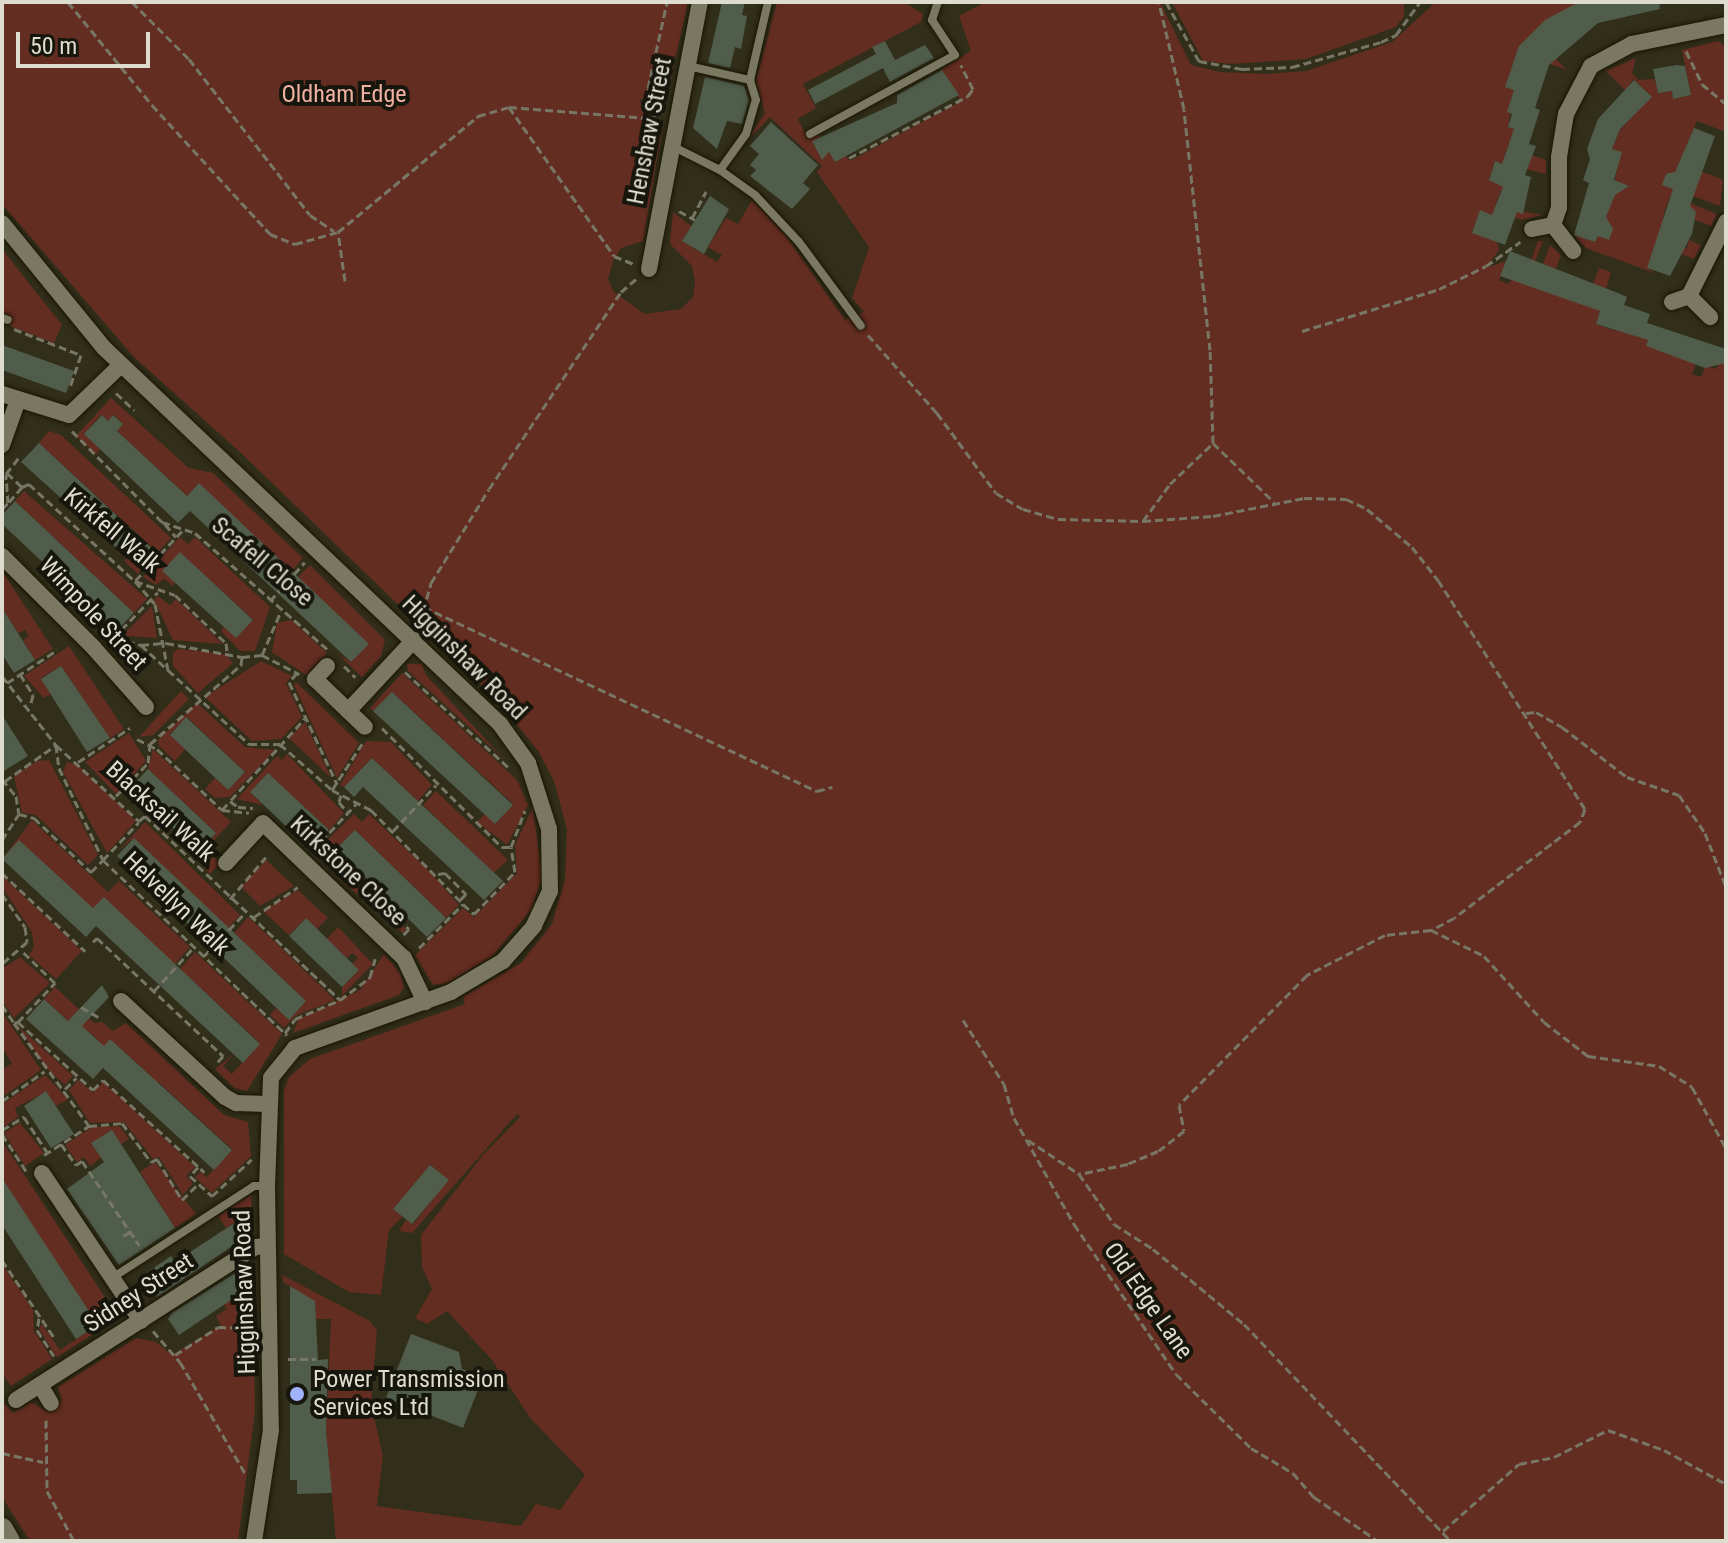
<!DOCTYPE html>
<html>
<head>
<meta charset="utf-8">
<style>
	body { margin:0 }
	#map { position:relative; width:1728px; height:1543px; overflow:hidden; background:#312e1a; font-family:"Roboto Condensed",sans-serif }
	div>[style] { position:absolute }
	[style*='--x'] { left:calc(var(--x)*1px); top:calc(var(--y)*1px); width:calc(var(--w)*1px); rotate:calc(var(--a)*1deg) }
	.green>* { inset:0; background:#642d21 }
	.building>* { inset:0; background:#505d4b }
	.path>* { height:3px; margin-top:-1.5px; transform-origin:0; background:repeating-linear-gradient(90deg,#787665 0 8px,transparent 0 12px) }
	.roads { filter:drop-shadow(0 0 2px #191604) drop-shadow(0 0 2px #191604) }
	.service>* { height:8px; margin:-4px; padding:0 4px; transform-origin:4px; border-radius:4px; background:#7b7862 }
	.minor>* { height:16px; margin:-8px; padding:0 8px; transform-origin:8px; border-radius:8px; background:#7b7862 }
	.secondary>* { height:22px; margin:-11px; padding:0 11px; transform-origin:11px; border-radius:11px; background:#7b7862 }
	.dots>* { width:22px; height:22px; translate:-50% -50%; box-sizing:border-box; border:4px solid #17160d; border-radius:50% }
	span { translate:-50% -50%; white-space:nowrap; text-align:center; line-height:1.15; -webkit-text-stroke:8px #17160d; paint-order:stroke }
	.park-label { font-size:24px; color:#f1b1a2 }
	.street-label { font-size:24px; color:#dddccf }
	.poi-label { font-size:24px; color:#dddccf }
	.left { translate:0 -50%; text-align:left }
	.frame { position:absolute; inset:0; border:4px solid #dddccf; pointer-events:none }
	.scale { position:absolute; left:16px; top:32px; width:134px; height:36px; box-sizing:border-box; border:4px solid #dddccf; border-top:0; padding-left:10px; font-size:24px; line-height:28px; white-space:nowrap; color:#dddccf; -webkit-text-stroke:6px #17160d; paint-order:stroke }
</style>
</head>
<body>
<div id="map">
	<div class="green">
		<i style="clip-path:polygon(2px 2px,688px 2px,668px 91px,639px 100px,662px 130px,643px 241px,621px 248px,613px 261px,608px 279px,614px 292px,645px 314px,681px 309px,693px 297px,695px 282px,692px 266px,670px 244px,673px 212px,691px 226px,682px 241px,717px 262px,722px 255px,708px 247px,726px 218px,738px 224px,752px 200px,785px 235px,845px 320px,864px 312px,852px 298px,869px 247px,817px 172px,822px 166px,770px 117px,745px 143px,765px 113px,756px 81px,777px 2px,904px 2px,923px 14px,921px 22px,803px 84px,816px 108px,798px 119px,808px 139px,818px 133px,835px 162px,846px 156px,850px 161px,961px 101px,941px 70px,971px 51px,959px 16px,986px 2px,1160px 2px,1191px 65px,1220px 72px,1266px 74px,1306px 71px,1392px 42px,1436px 2px,1579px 2px,1570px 39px,1548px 18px,1531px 35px,1567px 70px,1518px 52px,1506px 87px,1514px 90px,1508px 127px,1521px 132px,1511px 138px,1504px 157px,1528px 165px,1532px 155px,1546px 160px,1546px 174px,1495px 162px,1489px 179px,1517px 192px,1501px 190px,1495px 207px,1543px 215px,1522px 220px,1508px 215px,1506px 220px,1480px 211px,1472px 232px,1497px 242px,1499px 250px,1486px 268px,1506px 261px,1499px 280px,1507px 284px,1529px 267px,1538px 241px,1543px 241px,1535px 261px,1546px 290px,1554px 268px,1543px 264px,1550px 245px,1561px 255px,1554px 274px,1593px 284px,1599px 268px,1611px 272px,1596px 324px,1615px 331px,1624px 307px,1623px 331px,1641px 338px,1646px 326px,1652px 328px,1646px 346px,1703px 344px,1692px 374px,1701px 377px,1706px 366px,1716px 369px,1726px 349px,1726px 1541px,336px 1541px,326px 1431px,331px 1319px,316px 1319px,315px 1304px,304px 1304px,308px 1297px,283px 1282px,282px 1275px,370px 1321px,377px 1331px,371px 1403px,383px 1456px,377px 1506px,521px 1526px,536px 1504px,560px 1510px,585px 1475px,531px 1419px,492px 1360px,447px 1311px,427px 1324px,415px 1318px,432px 1289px,422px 1267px,421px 1235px,482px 1156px,520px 1117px,517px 1114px,412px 1233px,399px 1231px,406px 1220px,413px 1224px,448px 1180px,430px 1165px,394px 1208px,403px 1216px,389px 1230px,381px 1295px,349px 1292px,284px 1254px,284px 1091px,289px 1077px,310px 1059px,465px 1004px,463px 997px,521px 963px,552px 924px,565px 880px,567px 829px,554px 781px,539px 752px,498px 701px,240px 452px,134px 357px,2px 204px)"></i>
		<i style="clip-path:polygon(1172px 2px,1404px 2px,1404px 16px,1396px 27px,1306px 59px,1231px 64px,1203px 61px)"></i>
		<i style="clip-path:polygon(1718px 41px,1726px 47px,1726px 132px,1697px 121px,1674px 175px,1666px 174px,1663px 183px,1682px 192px,1680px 199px,1717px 214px,1711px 226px,1693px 219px,1690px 206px,1669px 198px,1663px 217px,1683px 225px,1680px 246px,1687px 248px,1689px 240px,1701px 245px,1694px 259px,1676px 252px,1647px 268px,1657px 274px,1586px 248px,1574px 235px,1595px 242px,1598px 236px,1588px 210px,1607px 216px,1621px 152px,1612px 149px,1618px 135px,1604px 122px,1620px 130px,1651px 96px,1633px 79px,1626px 91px,1606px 71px,1636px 58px,1632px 73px,1638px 80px,1655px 79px,1658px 93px,1672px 91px,1674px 99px,1691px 95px,1682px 50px)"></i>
		<i style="clip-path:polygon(1703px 172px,1723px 180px,1720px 206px,1693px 196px,1696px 176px)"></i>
		<i style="clip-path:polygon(2px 249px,62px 325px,54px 343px,10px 326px,12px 317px,2px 313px)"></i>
		<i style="clip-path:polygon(111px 398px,189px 468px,213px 473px,303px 558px,292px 571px,198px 484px,182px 501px,182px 491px,117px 431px,123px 424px,114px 415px,108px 421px,101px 415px,84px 434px,100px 449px,96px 454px,76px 436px)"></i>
		<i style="clip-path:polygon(49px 431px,61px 435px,171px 538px,138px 574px,124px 561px,127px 558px,140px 569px,156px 551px,39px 443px)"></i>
		<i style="clip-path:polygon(24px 491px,147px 599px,134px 613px,15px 501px)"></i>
		<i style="clip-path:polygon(180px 537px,188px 544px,195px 537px,270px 607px,255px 651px,240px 651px,221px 631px,224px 627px,236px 638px,253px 619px,180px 553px,163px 571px,176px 582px,173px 586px,164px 579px,156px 585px,143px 577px)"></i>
		<i style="clip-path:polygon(310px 565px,385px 640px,381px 656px,362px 677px,338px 654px,351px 662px,368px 644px,298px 577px)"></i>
		<i style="clip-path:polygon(2px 571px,53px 649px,35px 660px,23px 640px,29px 636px,25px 630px,18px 633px,2px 608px)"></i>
		<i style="clip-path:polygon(158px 596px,170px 605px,176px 599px,223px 644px,173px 640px,154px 600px)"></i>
		<i style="clip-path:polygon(152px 606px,157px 638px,125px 636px,125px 633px)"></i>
		<i style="clip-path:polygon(291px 620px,327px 653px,306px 675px,272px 652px,277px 623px)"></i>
		<i style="clip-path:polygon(69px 646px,124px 729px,110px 738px,61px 666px,41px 678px,51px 694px,44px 698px,24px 676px)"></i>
		<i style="clip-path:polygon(179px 649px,225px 654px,233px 663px,198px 693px,173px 666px,173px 652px)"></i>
		<i style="clip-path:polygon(261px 661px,292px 676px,286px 683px,302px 717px,281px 739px,252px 741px,205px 697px)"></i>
		<i style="clip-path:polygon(407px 664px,422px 664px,426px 675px,505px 760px,408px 671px)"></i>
		<i style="clip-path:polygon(402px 673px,517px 780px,528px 805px,507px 845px,477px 822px,485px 814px,496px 823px,513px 804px,451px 746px,446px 750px,440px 745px,444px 740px,392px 692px,373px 711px,370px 708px)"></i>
		<i style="clip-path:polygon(296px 682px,359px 743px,337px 778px,294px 685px)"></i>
		<i style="clip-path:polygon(181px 691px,189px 699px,153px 735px,139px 737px)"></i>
		<i style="clip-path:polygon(197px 703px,245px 747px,275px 750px,230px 797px,215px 798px,205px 789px,215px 778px,228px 790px,245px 772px,187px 717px,170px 734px,185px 749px,175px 761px,159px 746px,158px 740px)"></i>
		<i style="clip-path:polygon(305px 722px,331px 778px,289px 738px)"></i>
		<i style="clip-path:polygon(129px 733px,146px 761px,116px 794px,85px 762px)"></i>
		<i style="clip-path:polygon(366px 741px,391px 742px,432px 785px,418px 801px,372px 758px,344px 787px,340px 785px)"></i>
		<i style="clip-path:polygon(153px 749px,231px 822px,206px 849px,220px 863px,210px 874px,197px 858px,216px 833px,148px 769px)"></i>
		<i style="clip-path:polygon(287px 754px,344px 813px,329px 830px,268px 773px,250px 792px,263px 805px,237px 799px,277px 756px,282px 760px)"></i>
		<i style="clip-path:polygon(49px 760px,98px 855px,88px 865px,36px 815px,22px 813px,14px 776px,37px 761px)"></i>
		<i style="clip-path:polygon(67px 762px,78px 765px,136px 821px,107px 853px,63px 772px)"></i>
		<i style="clip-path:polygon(436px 791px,508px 860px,494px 873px,423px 805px)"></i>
		<i style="clip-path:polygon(533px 807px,542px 877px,531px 910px,492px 956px,448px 983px,433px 985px,415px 955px,463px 908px,474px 917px,517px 873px,515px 845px)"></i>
		<i style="clip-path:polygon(354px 814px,362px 822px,369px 814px,429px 871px,459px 905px,446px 918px,355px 830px,333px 852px,324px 843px)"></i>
		<i style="clip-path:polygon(32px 820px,108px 892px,119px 881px,190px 947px,175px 964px,89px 913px,19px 841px,2px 859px)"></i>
		<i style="clip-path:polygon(145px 822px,240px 915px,228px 928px,134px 838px,119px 850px)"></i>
		<i style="clip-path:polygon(266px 860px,294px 886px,260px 906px,241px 887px)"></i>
		<i style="clip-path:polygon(345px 871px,406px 929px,403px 933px,338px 878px)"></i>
		<i style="clip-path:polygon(2px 876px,82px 951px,56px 979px,29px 955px,34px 947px,32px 932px,2px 887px)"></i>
		<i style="clip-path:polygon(298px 890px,328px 918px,317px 929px,305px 919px,289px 935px,263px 911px)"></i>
		<i style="clip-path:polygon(248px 917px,273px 940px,335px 1000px,295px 1016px,284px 1028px,270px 1015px,276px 1008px,289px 1019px,306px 1001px,234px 933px)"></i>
		<i style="clip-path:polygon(338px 927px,373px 964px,342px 996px,342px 987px,359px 970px,352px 964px,358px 958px,352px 953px,347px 958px,327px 939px)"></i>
		<i style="clip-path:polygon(195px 952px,282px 1034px,247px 1091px,234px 1088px,215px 1069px,234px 1054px,223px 1066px,232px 1074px,260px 1043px,180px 969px)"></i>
		<i style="clip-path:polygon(384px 954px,400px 973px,404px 987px,399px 995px,293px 1033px,298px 1020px,360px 990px)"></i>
		<i style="clip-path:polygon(20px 957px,50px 983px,14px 1018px,2px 1001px,2px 969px)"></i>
		<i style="clip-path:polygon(55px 987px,94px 1023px,102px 1022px,113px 1031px,126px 1023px,224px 1115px,248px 1122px,251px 1156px,212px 1193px,195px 1177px,200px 1172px,207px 1177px,232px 1149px,158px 1082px,154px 1087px,151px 1076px,111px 1040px,94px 1057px,100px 1042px,88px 1031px,84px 1035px,44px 999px)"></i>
		<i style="clip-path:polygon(2px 1012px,41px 1070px,2px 1097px,2px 1070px,12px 1063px,2px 1047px)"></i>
		<i style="clip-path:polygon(18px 1026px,73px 1076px,65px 1085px,47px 1069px)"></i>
		<i style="clip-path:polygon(45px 1075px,68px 1099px,56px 1106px,46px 1092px,15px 1108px,18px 1117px,2px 1128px,2px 1104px)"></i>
		<i style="clip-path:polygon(78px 1080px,93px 1093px,103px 1082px,195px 1167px,186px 1176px,193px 1183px,183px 1195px,159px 1157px,153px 1159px,124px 1122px,90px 1123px,69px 1090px)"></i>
		<i style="clip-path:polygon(20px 1123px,44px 1153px,25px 1166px,4px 1133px)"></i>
		<i style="clip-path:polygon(119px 1126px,129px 1139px,121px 1144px,112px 1130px,92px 1143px,101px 1158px,90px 1166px,84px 1157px,77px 1162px,65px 1145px,92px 1127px)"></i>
		<i style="clip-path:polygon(2px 1141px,116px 1314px,115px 1320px,57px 1357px,39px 1329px,42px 1324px,60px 1350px,110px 1317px,103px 1307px,91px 1315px,2px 1179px)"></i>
		<i style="clip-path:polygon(155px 1162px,196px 1214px,175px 1228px,140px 1172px)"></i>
		<i style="clip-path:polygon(251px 1195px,253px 1232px,249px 1235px,239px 1220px,226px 1228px,218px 1216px)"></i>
		<i style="clip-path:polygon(252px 1263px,255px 1317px,240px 1316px,240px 1325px,254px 1325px,255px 1411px,238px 1541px,30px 1541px,2px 1497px,2px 1401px,13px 1413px,31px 1402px,46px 1411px,62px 1401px,58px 1387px,136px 1338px,156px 1342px,172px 1355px,221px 1325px,216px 1316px,227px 1309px,224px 1305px,251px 1286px,241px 1271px)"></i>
		<i style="clip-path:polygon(2px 1264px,33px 1310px,34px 1331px,52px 1359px,11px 1386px,2px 1373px)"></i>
	</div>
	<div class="building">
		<i style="clip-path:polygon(722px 2px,745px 2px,742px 15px,747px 16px,741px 49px,735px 47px,730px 68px,708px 63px)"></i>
		<i style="clip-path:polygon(1579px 2px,1659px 2px,1660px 9px,1598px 23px,1549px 65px,1535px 108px,1540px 110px,1529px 144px,1536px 146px,1525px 175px,1531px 177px,1523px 214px,1517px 212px,1505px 245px,1472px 233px,1480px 210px,1492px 215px,1503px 187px,1489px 180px,1495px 161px,1502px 164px,1514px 129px,1508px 127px,1512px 114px,1507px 112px,1514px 90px,1505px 87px,1519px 46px,1545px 20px)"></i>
		<i style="clip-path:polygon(885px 41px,895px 60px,925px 45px,934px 58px,890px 82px,883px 68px,815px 104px,808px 90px,876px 54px,872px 47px)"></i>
		<i style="clip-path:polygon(1677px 65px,1685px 66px,1691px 95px,1673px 99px,1672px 91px,1658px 93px,1653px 69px)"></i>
		<i style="clip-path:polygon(942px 70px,959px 95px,835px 162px,829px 152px,822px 160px,812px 141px,897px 103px,897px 95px)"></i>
		<i style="clip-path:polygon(705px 77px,744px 86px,749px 100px,742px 124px,727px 121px,717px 149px,693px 128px)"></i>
		<i style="clip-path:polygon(1634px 80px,1652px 97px,1620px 129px,1612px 149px,1622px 152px,1614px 180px,1629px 186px,1615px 195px,1606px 217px,1613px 229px,1609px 240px,1598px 236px,1595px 242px,1574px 235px,1589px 183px,1583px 180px,1590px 159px,1587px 149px,1598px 119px)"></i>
		<i style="clip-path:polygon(771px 122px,818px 165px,803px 183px,810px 189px,792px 209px,750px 176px,756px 170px,750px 165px,759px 154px,750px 146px)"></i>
		<i style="clip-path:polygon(1694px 128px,1715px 136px,1690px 206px,1696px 212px,1692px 234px,1670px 276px,1647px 268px,1673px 189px,1662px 185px,1666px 174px,1675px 172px)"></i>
		<i style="clip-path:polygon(710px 196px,729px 209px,704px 254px,682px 241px)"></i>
		<i style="clip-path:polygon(1510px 251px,1618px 293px,1627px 297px,1624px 305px,1650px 314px,1647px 323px,1726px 349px,1726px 363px,1705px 368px,1646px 346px,1648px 340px,1596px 324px,1600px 311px,1500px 276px)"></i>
		<i style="clip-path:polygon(2px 345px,74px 371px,66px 393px,2px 370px)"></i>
		<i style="clip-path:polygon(102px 415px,108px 421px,113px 415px,123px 424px,117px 431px,187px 496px,199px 483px,369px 644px,351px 662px,190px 511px,178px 523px,84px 434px)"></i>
		<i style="clip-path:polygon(39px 443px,156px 552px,140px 569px,21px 462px)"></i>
		<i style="clip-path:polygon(15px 501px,134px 613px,116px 631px,2px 524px,2px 515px)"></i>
		<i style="clip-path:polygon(180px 552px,253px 620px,236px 638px,162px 571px)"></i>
		<i style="clip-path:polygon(2px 608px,35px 660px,14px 673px,2px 654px)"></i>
		<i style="clip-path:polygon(61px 666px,110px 738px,87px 752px,41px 679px)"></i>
		<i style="clip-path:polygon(392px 692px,513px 805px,495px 824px,373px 711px)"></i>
		<i style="clip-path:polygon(2px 715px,28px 756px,2px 772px)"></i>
		<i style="clip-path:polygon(186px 717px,245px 772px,228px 790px,170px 735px)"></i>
		<i style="clip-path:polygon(372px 758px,503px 881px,484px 900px,363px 787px,354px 797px,344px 787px)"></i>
		<i style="clip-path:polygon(148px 769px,216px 833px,199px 852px,130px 788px)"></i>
		<i style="clip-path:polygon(268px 773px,329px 830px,310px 849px,250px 792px)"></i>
		<i style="clip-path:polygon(355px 830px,446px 918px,427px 937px,336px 849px)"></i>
		<i style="clip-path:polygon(134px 838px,306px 1001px,289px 1020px,117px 856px)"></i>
		<i style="clip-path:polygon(19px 840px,93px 908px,104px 897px,260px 1044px,243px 1063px,96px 926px,86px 937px,2px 859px)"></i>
		<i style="clip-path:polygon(306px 918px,359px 970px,342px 987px,289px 936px)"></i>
		<i style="clip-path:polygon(102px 985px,109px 997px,82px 1026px,104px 1046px,110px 1039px,232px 1150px,214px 1170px,103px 1068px,93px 1079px,26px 1019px,44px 999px,68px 1021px)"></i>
		<i style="clip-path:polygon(46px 1091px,74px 1134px,51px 1148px,24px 1106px)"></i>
		<i style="clip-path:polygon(112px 1130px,175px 1228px,119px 1265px,67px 1189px,104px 1162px,91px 1143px)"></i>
		<i style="clip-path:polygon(430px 1165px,449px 1180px,412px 1224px,393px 1209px)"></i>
		<i style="clip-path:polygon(2px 1178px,98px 1325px,76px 1339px,2px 1225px)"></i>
		<i style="clip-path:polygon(239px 1220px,249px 1235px,157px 1297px,139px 1278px,171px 1256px,175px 1262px)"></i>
		<i style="clip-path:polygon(240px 1270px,252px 1286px,179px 1335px,168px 1319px,172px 1313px)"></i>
		<i style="clip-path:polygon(290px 1286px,315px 1301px,318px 1360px,328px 1359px,326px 1431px,332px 1493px,297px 1494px,297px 1480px,290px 1480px)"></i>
		<i style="clip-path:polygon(411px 1334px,459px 1352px,462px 1369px,483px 1377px,463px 1428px,386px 1398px)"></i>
	</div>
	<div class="path">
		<i style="--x:68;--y:2;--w:133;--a:50.8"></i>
		<i style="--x:152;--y:105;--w:175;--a:47.5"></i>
		<i style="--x:270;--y:234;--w:27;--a:22"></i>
		<i style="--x:295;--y:244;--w:45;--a:-15.6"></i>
		<i style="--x:132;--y:2;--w:81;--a:45"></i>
		<i style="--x:189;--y:59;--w:197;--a:52.2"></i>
		<i style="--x:310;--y:215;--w:29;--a:34"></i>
		<i style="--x:1166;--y:2;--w:68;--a:60.8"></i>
		<i style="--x:1199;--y:61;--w:44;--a:10.5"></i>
		<i style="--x:1242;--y:69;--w:50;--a:-2.3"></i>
		<i style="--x:1292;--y:67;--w:92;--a:-15.7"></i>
		<i style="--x:1381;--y:42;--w:17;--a:-25"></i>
		<i style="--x:1396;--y:35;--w:41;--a:-54"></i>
		<i style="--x:1686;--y:51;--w:37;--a:64"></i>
		<i style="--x:1702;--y:84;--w:31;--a:40"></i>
		<i style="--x:509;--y:107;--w:182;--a:54.8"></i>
		<i style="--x:614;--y:256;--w:22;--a:22"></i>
		<i style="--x:662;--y:112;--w:28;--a:-120"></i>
		<i style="--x:648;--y:88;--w:88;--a:-77.5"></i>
		<i style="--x:849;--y:158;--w:134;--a:-27.5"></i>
		<i style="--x:968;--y:96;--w:9;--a:-54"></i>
		<i style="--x:973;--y:89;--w:27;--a:-117"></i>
		<i style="--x:679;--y:211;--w:18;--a:29"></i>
		<i style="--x:692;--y:218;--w:30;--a:-62"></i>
		<i style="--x:345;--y:281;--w:49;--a:-98.1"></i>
		<i style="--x:338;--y:232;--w:182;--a:-39.6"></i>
		<i style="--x:478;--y:116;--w:32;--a:-16"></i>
		<i style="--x:509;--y:107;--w:139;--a:4.5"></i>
		<i style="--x:648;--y:118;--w:16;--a:-22"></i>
		<i style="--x:14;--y:329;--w:72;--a:21.2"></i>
		<i style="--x:81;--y:355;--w:36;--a:109"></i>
		<i style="--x:1302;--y:331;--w:143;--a:-17"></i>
		<i style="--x:1439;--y:289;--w:52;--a:-26.1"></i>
		<i style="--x:1486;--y:266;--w:42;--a:-35.2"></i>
		<i style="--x:868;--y:335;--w:104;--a:48.5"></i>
		<i style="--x:937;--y:413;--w:99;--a:53.6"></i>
		<i style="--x:996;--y:493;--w:31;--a:31"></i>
		<i style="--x:1023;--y:509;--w:36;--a:16"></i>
		<i style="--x:1058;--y:519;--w:85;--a:1.3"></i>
		<i style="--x:1143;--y:521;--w:70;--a:-4.1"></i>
		<i style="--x:1213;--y:516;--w:93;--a:-11.2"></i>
		<i style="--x:1304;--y:498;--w:42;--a:1.4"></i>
		<i style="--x:1346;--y:499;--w:23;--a:25"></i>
		<i style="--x:1367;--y:509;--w:59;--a:40.2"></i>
		<i style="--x:1412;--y:547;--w:42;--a:51.8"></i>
		<i style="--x:1438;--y:580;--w:272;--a:57.3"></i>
		<i style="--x:1585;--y:809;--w:14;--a:111"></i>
		<i style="--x:1580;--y:822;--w:158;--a:142.7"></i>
		<i style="--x:1454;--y:918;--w:26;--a:152"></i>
		<i style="--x:1431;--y:930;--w:46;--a:173.8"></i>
		<i style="--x:1385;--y:935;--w:88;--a:152.9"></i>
		<i style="--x:1307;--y:975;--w:182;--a:134.6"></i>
		<i style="--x:1179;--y:1105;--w:26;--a:79"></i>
		<i style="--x:1184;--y:1131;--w:33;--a:142"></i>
		<i style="--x:1158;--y:1151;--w:33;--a:157"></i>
		<i style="--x:1128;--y:1164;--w:50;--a:168.5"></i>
		<i style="--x:116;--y:393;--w:25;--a:43"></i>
		<i style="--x:72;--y:431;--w:128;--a:45.3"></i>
		<i style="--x:162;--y:522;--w:35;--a:18"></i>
		<i style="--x:195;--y:533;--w:176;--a:41.3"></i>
		<i style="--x:1213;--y:443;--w:85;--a:44"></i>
		<i style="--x:7;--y:473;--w:21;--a:43"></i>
		<i style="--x:22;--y:487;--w:8;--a:-23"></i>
		<i style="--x:29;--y:484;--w:144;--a:42.5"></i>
		<i style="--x:135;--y:581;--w:42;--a:19.3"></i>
		<i style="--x:175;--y:595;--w:70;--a:43.3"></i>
		<i style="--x:226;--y:643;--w:8;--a:83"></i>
		<i style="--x:9;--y:502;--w:20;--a:-49"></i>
		<i style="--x:2;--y:509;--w:8;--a:-45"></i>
		<i style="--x:8;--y:503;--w:29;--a:-94"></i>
		<i style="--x:6;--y:474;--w:23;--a:-52"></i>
		<i style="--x:1143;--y:521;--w:46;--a:-53.9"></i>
		<i style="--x:1170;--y:484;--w:59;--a:-43.6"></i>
		<i style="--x:1213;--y:443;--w:93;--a:-91.8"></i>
		<i style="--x:1210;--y:350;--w:242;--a:-96.2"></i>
		<i style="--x:1184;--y:109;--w:110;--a:-103.2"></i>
		<i style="--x:165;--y:524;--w:17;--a:50"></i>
		<i style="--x:182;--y:531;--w:69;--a:133.2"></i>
		<i style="--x:135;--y:581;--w:30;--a:49"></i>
		<i style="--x:155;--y:604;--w:67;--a:78.9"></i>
		<i style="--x:168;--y:670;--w:110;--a:42.4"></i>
		<i style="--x:249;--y:744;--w:31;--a:0"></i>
		<i style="--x:280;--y:744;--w:69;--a:41.5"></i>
		<i style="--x:332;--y:790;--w:44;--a:27.1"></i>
		<i style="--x:371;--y:810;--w:132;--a:45.6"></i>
		<i style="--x:61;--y:589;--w:73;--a:42.2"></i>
		<i style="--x:115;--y:638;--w:27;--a:15"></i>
		<i style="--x:141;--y:645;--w:25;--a:-5"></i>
		<i style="--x:166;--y:643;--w:77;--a:10.4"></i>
		<i style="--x:242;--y:657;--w:20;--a:-6"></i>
		<i style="--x:262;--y:655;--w:42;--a:27.2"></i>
		<i style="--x:270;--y:601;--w:52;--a:-48.1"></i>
		<i style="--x:424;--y:607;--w:434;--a:25.1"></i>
		<i style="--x:817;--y:791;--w:16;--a:-15"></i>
		<i style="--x:420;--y:622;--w:41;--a:-74.2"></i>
		<i style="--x:431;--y:583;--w:110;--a:-58.3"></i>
		<i style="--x:489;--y:489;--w:237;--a:-56.2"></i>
		<i style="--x:621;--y:292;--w:20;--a:-41"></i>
		<i style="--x:113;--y:638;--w:64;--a:-45.6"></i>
		<i style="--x:141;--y:645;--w:37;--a:43"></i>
		<i style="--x:262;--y:655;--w:48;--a:-66.6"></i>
		<i style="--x:344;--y:666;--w:16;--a:45"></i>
		<i style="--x:405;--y:672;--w:140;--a:42.7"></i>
		<i style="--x:297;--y:673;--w:12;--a:132"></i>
		<i style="--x:289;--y:682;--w:113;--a:64.8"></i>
		<i style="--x:20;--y:674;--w:25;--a:58"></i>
		<i style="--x:33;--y:695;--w:11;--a:105"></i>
		<i style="--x:2;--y:676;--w:88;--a:52"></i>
		<i style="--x:56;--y:745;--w:113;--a:42.5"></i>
		<i style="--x:139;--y:821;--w:8;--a:-40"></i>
		<i style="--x:145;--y:816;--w:268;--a:43.3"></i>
		<i style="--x:7;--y:683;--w:60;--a:-33.4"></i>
		<i style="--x:1526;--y:713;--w:10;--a:-6"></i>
		<i style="--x:1536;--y:712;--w:30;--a:30"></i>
		<i style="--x:1562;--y:727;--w:82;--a:37.6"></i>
		<i style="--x:1627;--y:777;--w:55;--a:19.1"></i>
		<i style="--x:1679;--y:795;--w:46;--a:55.6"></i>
		<i style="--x:1705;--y:833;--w:58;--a:68.7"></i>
		<i style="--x:382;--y:728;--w:169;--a:44.8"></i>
		<i style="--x:502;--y:847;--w:9;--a:0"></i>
		<i style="--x:137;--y:739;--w:22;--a:27"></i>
		<i style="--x:157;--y:749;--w:89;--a:43.2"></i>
		<i style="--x:222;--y:810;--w:12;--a:-48"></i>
		<i style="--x:230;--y:801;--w:10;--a:37"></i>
		<i style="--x:238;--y:807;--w:15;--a:4"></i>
		<i style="--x:78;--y:762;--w:62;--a:-33.2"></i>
		<i style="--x:2;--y:779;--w:22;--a:51"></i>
		<i style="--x:16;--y:796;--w:18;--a:81"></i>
		<i style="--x:19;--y:814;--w:16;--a:15"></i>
		<i style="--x:34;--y:818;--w:79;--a:43.5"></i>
		<i style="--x:91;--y:872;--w:17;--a:-45"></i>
		<i style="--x:103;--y:860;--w:254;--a:43.6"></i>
		<i style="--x:5;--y:781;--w:62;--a:-35.2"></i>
		<i style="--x:56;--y:745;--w:23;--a:83"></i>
		<i style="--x:59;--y:768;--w:102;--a:64.4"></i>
		<i style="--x:103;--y:860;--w:52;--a:-46.5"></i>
		<i style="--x:332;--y:790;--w:55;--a:-56.9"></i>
		<i style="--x:341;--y:795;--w:7;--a:106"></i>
		<i style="--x:339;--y:802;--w:13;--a:51"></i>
		<i style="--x:116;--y:796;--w:46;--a:-45.9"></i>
		<i style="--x:148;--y:763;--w:19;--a:-84"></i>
		<i style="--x:150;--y:744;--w:121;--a:-41"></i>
		<i style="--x:241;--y:665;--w:8;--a:-83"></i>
		<i style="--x:231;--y:800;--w:112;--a:-47.9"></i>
		<i style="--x:222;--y:810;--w:27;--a:6"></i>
		<i style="--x:393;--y:831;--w:63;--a:-46.9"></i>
		<i style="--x:2;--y:840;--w:31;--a:-57"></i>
		<i style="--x:319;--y:844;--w:124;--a:43.4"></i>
		<i style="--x:409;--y:929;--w:8;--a:135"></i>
		<i style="--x:313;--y:850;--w:63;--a:-46.9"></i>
		<i style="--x:2;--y:873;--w:114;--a:43.2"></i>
		<i style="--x:438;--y:874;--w:7;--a:-8"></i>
		<i style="--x:445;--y:873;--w:30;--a:45"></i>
		<i style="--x:466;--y:894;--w:8;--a:135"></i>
		<i style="--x:2;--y:894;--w:40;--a:55.1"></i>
		<i style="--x:25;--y:927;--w:15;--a:82"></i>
		<i style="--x:27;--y:942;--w:33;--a:139"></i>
		<i style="--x:230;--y:899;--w:55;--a:-49.4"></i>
		<i style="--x:254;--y:917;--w:53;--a:-34.3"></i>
		<i style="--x:1431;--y:930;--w:59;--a:26.1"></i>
		<i style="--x:1484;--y:956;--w:89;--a:47.7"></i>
		<i style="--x:1544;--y:1022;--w:56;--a:37.7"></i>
		<i style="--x:1588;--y:1056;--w:72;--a:8"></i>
		<i style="--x:1659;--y:1066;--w:39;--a:32"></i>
		<i style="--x:1692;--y:1087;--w:70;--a:60.9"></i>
		<i style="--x:93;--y:942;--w:6;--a:-45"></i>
		<i style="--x:97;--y:938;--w:173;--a:43.1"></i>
		<i style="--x:223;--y:1056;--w:11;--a:131"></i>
		<i style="--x:419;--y:948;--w:62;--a:-45"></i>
		<i style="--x:463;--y:904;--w:15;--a:42"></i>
		<i style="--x:474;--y:914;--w:59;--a:-45.7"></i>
		<i style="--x:515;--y:872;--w:25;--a:-99"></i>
		<i style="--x:511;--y:847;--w:39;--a:-69"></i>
		<i style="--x:204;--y:956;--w:59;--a:-46.4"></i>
		<i style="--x:154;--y:991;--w:59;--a:-47.7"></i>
		<i style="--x:2;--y:1005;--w:22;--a:56"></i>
		<i style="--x:14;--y:1023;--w:4;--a:-14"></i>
		<i style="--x:18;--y:1022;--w:101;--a:42.2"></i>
		<i style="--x:93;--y:1090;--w:14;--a:-45"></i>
		<i style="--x:103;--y:1080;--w:137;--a:42.3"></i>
		<i style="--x:81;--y:1007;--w:24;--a:30"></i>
		<i style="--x:963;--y:1020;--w:76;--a:57.4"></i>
		<i style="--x:1004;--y:1084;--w:35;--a:74"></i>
		<i style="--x:1014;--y:1118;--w:122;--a:60.5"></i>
		<i style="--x:1074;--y:1224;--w:181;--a:55.8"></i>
		<i style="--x:1176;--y:1374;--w:105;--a:44.6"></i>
		<i style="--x:1251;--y:1448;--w:49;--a:30.8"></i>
		<i style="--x:1293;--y:1473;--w:32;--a:49"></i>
		<i style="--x:1314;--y:1497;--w:78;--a:34.5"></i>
		<i style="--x:18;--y:1022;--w:54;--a:-46.5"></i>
		<i style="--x:55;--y:983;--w:46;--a:-135.9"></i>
		<i style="--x:14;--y:1023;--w:127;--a:53.9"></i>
		<i style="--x:285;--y:1033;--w:17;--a:-54"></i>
		<i style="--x:295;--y:1019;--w:49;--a:-22.9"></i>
		<i style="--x:340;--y:1000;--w:38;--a:-37"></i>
		<i style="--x:370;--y:977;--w:19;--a:-74"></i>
		<i style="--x:65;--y:1089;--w:16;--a:-45"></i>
		<i style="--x:2;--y:1101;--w:52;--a:-34.9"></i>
		<i style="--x:2;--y:1130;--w:26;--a:-31"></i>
		<i style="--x:24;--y:1117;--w:42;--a:56.7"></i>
		<i style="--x:2;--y:1134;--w:44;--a:57"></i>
		<i style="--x:1028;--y:1140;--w:61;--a:33.7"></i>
		<i style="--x:1079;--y:1174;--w:61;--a:55"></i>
		<i style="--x:1114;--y:1224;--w:46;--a:32.7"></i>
		<i style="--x:1153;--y:1249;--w:118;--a:39.5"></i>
		<i style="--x:1244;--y:1324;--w:300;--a:46.4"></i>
		<i style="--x:61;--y:1144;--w:26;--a:54"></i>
		<i style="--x:76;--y:1165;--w:7;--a:-34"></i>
		<i style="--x:82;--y:1161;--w:102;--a:55.8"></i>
		<i style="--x:44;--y:1155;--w:54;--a:-32.8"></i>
		<i style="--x:89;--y:1126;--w:33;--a:-5"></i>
		<i style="--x:122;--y:1123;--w:49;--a:53.4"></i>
		<i style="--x:151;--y:1162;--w:7;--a:-27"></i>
		<i style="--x:157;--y:1159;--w:48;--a:58.6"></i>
		<i style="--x:182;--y:1200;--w:23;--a:-45"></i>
		<i style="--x:198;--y:1167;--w:12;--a:132"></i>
		<i style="--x:190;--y:1176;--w:30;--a:42"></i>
		<i style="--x:212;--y:1196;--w:54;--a:-42.8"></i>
		<i style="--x:123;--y:1236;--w:8;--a:-30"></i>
		<i style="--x:2;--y:1260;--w:95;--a:56.1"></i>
		<i style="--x:39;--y:1318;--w:12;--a:99"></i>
		<i style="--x:37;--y:1330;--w:31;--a:57"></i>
		<i style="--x:153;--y:1331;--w:41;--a:48.9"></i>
		<i style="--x:180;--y:1362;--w:131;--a:59.7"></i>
		<i style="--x:175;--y:1355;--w:51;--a:-33.1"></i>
		<i style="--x:218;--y:1327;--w:36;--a:2"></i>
		<i style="--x:288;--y:1359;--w:28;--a:0"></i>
		<i style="--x:46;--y:1420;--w:71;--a:89.2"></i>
		<i style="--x:47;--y:1491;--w:57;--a:61.6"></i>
		<i style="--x:2;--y:1453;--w:42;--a:12.4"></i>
		<i style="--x:1443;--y:1531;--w:101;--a:-41.4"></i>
		<i style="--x:1519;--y:1464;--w:36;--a:-11"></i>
		<i style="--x:1554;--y:1457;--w:60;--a:-26.6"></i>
		<i style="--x:1608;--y:1430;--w:59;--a:19.7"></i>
		<i style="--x:1664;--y:1450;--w:71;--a:28.7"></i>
	</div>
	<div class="roads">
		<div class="service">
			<i style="--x:688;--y:66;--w:64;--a:12.7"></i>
			<i style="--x:810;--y:134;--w:165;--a:-28.6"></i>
			<i style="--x:955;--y:55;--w:42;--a:-123.3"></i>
			<i style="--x:932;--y:20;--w:19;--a:-72"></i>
			<i style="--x:670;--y:145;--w:56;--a:26.6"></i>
			<i style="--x:720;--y:170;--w:43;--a:35.5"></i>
			<i style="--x:755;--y:195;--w:64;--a:46.9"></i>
			<i style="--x:799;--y:242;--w:104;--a:53.6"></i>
			<i style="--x:720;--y:170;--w:44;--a:-54.2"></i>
			<i style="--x:746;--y:134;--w:35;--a:-74"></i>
			<i style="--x:756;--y:100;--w:21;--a:-107"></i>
			<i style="--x:750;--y:80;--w:80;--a:-77"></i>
			<i style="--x:2;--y:318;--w:6;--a:18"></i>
			<i style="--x:112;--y:1278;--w:169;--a:-32.9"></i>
			<i style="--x:254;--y:1186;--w:13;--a:0"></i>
		</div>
		<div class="minor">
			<i style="--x:2;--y:223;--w:161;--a:50.8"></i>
			<i style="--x:104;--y:348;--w:546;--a:43.52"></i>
			<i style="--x:500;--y:724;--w:48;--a:54.3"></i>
			<i style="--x:528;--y:763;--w:69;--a:72.3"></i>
			<i style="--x:549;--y:829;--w:62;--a:89.1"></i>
			<i style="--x:550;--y:891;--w:38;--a:115"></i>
			<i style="--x:534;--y:926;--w:47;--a:131.5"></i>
			<i style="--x:503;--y:961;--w:61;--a:149.2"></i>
			<i style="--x:451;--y:992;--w:166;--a:160.3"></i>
			<i style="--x:295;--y:1048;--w:38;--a:129"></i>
			<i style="--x:271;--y:1078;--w:108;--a:92.1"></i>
			<i style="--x:267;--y:1186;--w:244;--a:89.1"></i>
			<i style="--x:271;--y:1430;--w:112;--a:98.7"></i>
			<i style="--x:1553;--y:225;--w:18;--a:-71"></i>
			<i style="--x:1559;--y:208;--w:51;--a:-90"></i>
			<i style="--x:1559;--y:157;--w:44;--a:-80.8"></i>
			<i style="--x:1566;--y:114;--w:54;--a:-62.5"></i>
			<i style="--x:1591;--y:66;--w:47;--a:-28.2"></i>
			<i style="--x:1632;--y:44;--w:96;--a:-11.4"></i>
			<i style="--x:1532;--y:229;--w:21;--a:-11"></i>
			<i style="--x:1553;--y:225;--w:33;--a:52"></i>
			<i style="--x:649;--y:269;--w:272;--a:-79.2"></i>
			<i style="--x:1689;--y:296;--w:83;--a:-63.4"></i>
			<i style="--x:1672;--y:302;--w:18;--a:-19"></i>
			<i style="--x:1689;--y:296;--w:30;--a:45"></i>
			<i style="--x:2;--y:394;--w:70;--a:17.4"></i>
			<i style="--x:69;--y:415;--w:72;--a:-43.9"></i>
			<i style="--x:2;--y:445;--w:48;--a:-70.4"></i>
			<i style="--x:2;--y:556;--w:129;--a:45"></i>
			<i style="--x:93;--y:647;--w:80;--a:48.5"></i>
			<i style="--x:327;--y:666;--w:18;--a:133"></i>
			<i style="--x:315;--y:679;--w:69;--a:43.8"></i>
			<i style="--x:348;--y:711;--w:97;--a:-47.1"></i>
			<i style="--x:226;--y:863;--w:54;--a:-47.2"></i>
			<i style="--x:263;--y:823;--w:195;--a:43.8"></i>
			<i style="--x:404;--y:958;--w:49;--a:64.5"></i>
			<i style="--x:121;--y:1001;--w:142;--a:42.7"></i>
			<i style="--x:225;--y:1097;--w:13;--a:29"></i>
			<i style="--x:236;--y:1103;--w:31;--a:2"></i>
			<i style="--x:42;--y:1173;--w:178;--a:56.2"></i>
			<i style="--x:40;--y:1385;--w:21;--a:59"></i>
			<i style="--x:16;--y:1400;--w:284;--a:-32.6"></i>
			<i style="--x:255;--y:1247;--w:12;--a:-5"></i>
		</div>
		<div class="secondary">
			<i style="--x:2;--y:1529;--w:14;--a:60"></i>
		</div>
	</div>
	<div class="dots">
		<i style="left:297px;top:1394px;background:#a1b2fd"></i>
	</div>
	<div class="park-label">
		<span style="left:344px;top:95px">Oldham Edge</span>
	</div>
	<div class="street-label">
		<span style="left:650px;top:131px;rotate:-79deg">Henshaw Street</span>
		<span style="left:112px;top:531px;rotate:40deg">Kirkfell Walk</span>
		<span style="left:262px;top:562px;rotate:40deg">Scafell Close</span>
		<span style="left:93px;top:614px;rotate:47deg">Wimpole Street</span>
		<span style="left:464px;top:658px;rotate:45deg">Higginshaw Road</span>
		<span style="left:160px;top:812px;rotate:42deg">Blacksail Walk</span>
		<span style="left:348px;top:871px;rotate:43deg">Kirkstone Close</span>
		<span style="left:176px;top:904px;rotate:44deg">Helvellyn Walk</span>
		<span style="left:245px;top:1292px;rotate:-92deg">Higginshaw Road</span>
		<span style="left:139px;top:1293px;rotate:-33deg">Sidney Street</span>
		<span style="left:1148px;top:1301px;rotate:55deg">Old Edge Lane</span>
	</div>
	<div class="poi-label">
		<span class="left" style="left:313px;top:1394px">Power Transmission<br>Services Ltd</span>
	</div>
	<div class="frame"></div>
	<div class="scale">50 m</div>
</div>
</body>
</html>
